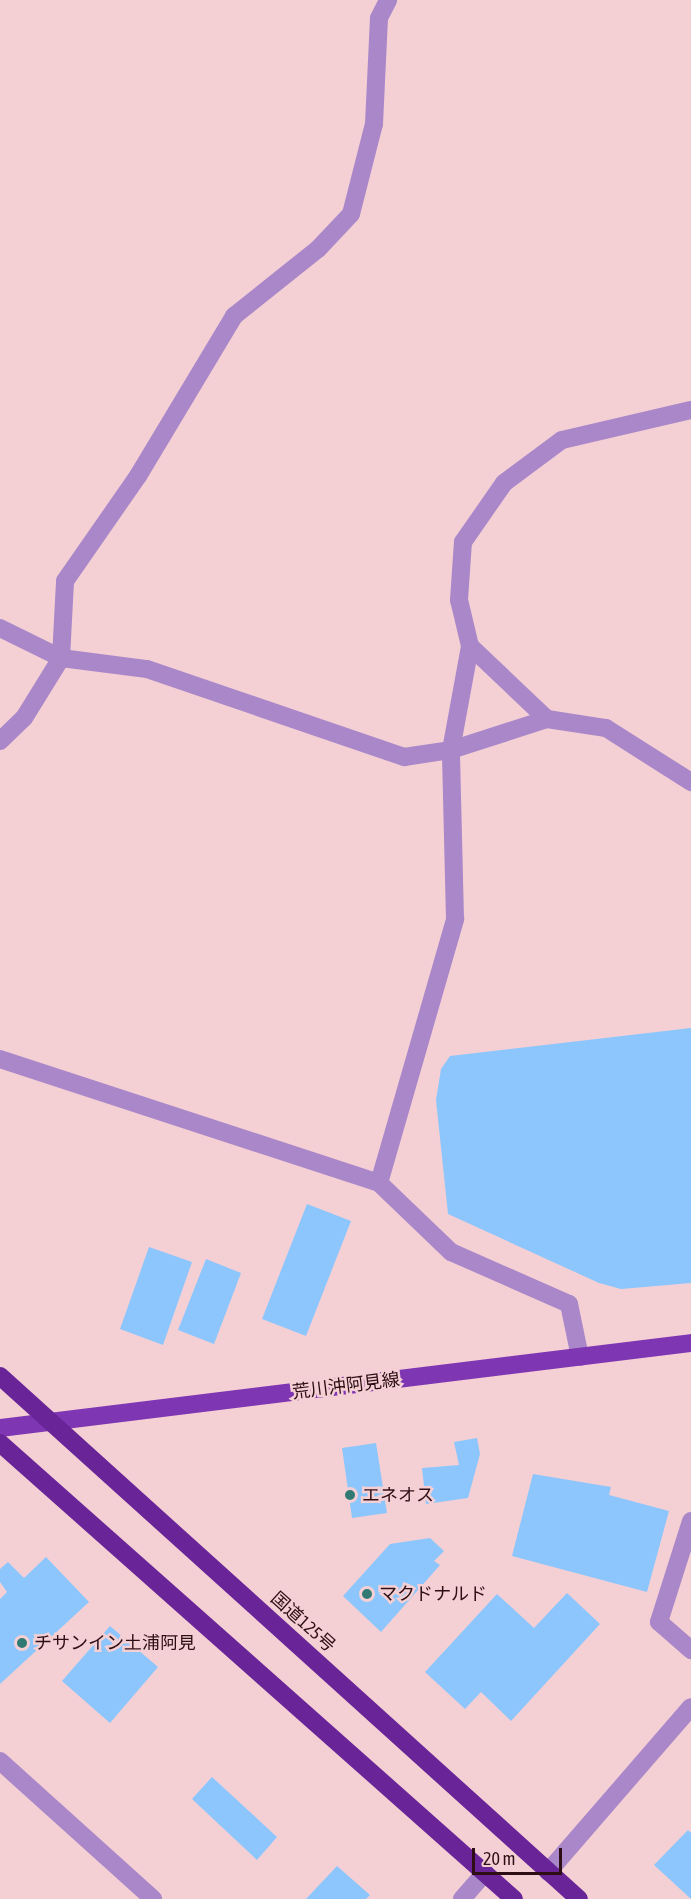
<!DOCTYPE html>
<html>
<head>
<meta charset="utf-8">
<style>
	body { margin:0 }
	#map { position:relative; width:691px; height:1899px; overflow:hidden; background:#f4d0d5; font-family:"Asap Condensed","Noto Sans JP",sans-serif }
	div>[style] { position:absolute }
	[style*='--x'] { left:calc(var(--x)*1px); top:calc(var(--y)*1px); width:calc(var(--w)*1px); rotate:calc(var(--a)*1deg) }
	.building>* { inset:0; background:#8cc6fd }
	.minor>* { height:18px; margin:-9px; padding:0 9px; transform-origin:9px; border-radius:9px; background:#a987c9 }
	.major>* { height:18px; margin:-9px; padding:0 9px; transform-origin:9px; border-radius:9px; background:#7f36b3 }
	.highway>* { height:18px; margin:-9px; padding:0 9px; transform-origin:9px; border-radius:9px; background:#692498 }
	.dots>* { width:16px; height:16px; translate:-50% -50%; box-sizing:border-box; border:3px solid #f4d0d5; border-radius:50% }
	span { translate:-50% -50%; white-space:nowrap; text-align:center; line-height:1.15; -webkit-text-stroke:5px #f4d0d5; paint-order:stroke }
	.street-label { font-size:18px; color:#2d0e15 }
	.poi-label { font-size:18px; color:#2d0e15 }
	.left { translate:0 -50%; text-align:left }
	.scale { position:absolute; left:472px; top:1848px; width:90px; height:27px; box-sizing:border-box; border:3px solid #2d0e15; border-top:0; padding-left:8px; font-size:18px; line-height:21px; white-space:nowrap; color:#2d0e15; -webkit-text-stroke:4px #f4d0d5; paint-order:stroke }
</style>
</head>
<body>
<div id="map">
	<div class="building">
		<i style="clip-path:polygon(691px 1028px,691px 1283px,621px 1289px,599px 1283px,448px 1214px,436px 1100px,441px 1069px,450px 1056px)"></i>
		<i style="clip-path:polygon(307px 1204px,351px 1221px,306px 1336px,262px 1319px)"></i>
		<i style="clip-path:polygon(149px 1247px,192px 1262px,163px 1345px,120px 1329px)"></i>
		<i style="clip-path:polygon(206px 1259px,241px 1273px,214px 1344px,178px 1330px)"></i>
		<i style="clip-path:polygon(477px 1438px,480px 1454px,468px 1498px,426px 1504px,422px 1468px,459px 1465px,454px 1442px)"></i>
		<i style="clip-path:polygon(376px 1443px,387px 1513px,352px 1518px,342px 1448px)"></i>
		<i style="clip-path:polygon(533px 1474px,611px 1487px,609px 1495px,669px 1511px,647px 1592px,512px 1556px)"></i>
		<i style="clip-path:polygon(430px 1538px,444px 1551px,434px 1561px,440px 1565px,381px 1632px,343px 1596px,390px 1544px)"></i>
		<i style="clip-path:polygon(46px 1557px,89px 1602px,0 1684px,0 1599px,7px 1592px,0 1582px,0 1569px,8px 1562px,24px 1578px)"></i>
		<i style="clip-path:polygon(567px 1593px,600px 1624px,511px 1721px,481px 1692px,465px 1709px,425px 1672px,497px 1594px,534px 1628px)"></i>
		<i style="clip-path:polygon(110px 1626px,158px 1667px,110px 1723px,62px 1681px)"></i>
		<i style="clip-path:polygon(212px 1777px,277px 1837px,257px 1860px,192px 1799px)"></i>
		<i style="clip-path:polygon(688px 1830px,691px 1833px,691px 1899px,654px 1865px)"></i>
		<i style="clip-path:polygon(337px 1866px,370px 1895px,366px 1899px,306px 1899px)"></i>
	</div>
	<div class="minor">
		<i style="--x:0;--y:628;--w:68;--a:26.2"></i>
		<i style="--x:61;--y:658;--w:87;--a:7.3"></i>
		<i style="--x:147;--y:669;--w:272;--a:18.9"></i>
		<i style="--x:404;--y:757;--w:48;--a:-8.5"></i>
		<i style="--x:451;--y:750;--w:101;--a:-17.9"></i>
		<i style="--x:547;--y:719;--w:60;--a:8.7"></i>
		<i style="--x:606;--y:728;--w:101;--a:32.4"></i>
		<i style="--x:470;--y:646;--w:106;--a:43.5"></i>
		<i style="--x:0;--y:741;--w:33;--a:-44"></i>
		<i style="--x:24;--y:718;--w:70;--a:-58.3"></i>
		<i style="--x:61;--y:658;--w:77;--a:-87"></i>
		<i style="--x:65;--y:581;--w:128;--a:-55.2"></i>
		<i style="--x:138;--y:476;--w:187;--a:-59"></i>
		<i style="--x:234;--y:316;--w:107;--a:-38.6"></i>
		<i style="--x:318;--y:249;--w:48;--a:-46.7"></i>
		<i style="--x:351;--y:214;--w:93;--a:-75.7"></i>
		<i style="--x:374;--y:124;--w:106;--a:-87.3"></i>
		<i style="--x:379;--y:18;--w:20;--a:-63"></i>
		<i style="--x:0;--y:1059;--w:399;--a:18.1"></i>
		<i style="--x:580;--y:1357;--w:54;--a:-101.7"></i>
		<i style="--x:569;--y:1304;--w:129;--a:-156.2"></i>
		<i style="--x:451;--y:1252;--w:100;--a:-136.2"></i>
		<i style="--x:379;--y:1183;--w:275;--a:-73.9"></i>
		<i style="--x:455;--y:919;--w:169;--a:-91.4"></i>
		<i style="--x:451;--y:750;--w:106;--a:-79.6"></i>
		<i style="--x:470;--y:646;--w:47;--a:-103.4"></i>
		<i style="--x:459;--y:600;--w:58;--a:-86.1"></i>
		<i style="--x:463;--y:542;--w:72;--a:-55.2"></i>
		<i style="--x:504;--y:483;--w:72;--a:-36.6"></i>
		<i style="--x:562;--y:440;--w:132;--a:-13.1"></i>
		<i style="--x:691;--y:1521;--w:106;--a:107.6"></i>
		<i style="--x:659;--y:1622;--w:43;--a:41.2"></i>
		<i style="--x:0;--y:1761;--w:206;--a:42"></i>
		<i style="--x:548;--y:1872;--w:218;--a:-49.1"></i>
		<i style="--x:462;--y:1899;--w:35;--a:-49"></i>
	</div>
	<div class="major">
		<i style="--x:0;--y:1428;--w:696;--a:-7.01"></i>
	</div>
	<div class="highway">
		<i style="--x:0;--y:1376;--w:780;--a:42.09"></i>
		<i style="--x:0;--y:1443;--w:687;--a:41.58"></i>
	</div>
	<div class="dots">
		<i style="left:350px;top:1495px;background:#317973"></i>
		<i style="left:367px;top:1594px;background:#317973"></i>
		<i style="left:22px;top:1643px;background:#317973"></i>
	</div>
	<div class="street-label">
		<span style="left:346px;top:1386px;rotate:-7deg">荒川沖阿見線</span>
		<span style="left:303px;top:1622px;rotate:42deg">国道125号</span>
	</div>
	<div class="poi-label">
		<span class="left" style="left:362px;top:1495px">エネオス</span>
		<span class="left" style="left:379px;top:1594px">マクドナルド</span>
		<span class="left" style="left:34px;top:1643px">チサンイン土浦阿見</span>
	</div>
	<div class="scale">20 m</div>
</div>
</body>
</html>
